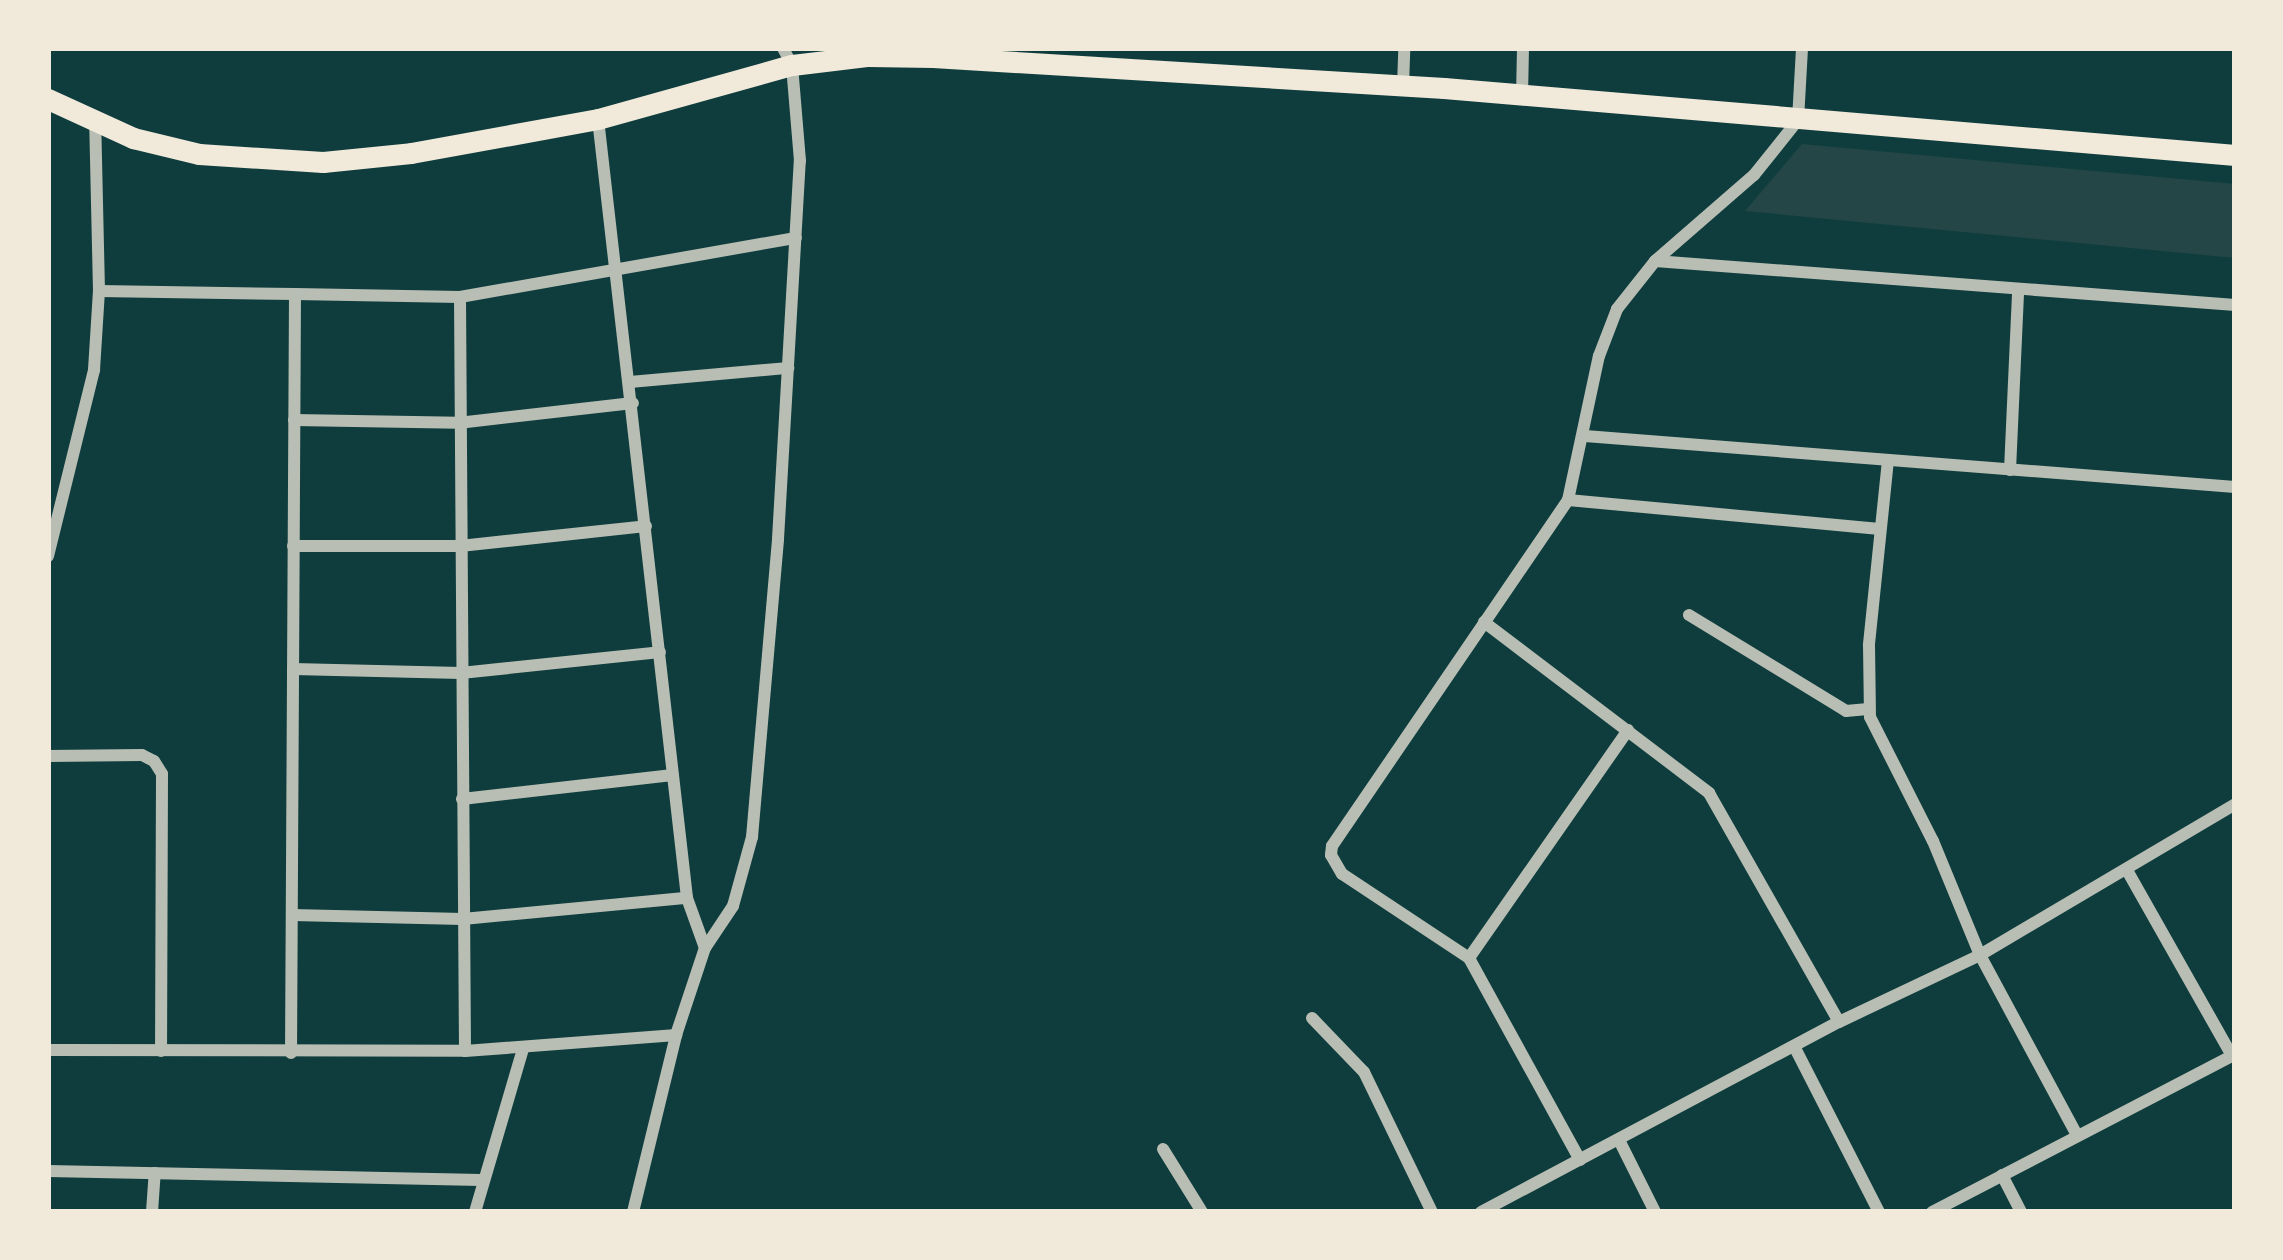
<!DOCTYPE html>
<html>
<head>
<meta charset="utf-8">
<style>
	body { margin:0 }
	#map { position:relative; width:2283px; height:1260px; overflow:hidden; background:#0f3d3e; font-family:Mulish,sans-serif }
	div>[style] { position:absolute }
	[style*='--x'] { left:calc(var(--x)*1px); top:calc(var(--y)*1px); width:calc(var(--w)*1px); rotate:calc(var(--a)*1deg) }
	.green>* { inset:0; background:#244646 }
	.minor>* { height:12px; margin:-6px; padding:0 6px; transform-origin:6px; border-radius:6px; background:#b8beb3 }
	.secondary>* { height:21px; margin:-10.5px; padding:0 10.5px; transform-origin:10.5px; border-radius:10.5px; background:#f1e9da }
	span { translate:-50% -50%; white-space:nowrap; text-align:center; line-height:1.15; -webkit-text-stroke:9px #f1e9da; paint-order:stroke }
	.frame { position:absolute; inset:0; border:51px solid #f1e9da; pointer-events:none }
</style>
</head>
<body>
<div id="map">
	<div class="green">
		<i style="clip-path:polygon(1802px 144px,2235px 184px,2235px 258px,1745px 211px)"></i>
	</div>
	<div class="minor">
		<i style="--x:1403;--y:86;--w:38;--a:-88"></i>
		<i style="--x:1522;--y:96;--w:48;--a:-88.8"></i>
		<i style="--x:598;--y:119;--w:784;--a:83.48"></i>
		<i style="--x:687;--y:898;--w:53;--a:70.2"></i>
		<i style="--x:1655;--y:261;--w:582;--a:4.34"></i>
		<i style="--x:99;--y:291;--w:196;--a:0.9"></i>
		<i style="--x:295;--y:294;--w:759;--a:90.3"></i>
		<i style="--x:295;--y:294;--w:165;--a:1"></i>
		<i style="--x:460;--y:297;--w:341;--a:-10"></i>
		<i style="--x:460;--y:297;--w:754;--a:89.62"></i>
		<i style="--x:630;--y:382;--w:159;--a:-5.1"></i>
		<i style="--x:294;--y:420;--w:164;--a:1"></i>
		<i style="--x:458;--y:423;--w:176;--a:-6.5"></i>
		<i style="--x:1585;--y:436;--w:652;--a:4.49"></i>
		<i style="--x:1888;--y:460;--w:186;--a:95.9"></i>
		<i style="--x:1869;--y:645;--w:72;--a:89.2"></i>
		<i style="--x:1870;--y:717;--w:139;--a:63.1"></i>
		<i style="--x:1933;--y:841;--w:123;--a:67.6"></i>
		<i style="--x:1980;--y:955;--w:204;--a:61.7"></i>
		<i style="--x:2010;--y:470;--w:178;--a:-87.4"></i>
		<i style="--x:1568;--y:500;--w:313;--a:5.3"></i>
		<i style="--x:293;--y:546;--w:167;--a:0"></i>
		<i style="--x:460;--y:546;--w:187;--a:-6.1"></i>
		<i style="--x:48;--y:556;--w:192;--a:-76.1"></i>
		<i style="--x:94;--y:370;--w:79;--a:-86.4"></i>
		<i style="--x:99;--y:291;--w:170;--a:-91.3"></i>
		<i style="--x:1689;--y:615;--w:184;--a:31.4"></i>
		<i style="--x:1846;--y:711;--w:22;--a:-5"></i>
		<i style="--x:1484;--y:622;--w:283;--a:37.2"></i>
		<i style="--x:1709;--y:793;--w:263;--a:60.4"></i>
		<i style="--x:293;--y:669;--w:168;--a:1.4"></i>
		<i style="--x:461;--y:673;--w:200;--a:-6"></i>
		<i style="--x:48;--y:756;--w:94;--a:-0.6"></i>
		<i style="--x:142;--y:755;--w:13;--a:27"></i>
		<i style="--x:154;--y:761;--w:15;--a:58"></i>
		<i style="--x:162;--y:774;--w:277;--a:90.2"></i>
		<i style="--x:462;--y:799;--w:212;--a:-6.5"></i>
		<i style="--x:2128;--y:872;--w:211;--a:60.5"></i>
		<i style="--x:292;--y:915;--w:171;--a:1.3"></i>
		<i style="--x:463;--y:919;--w:225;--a:-5.4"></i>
		<i style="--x:1469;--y:958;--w:278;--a:-55.1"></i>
		<i style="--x:1312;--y:1018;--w:75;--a:46.1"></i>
		<i style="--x:1364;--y:1072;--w:156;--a:64.1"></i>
		<i style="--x:1794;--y:1046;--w:186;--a:62.9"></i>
		<i style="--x:48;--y:1050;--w:417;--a:0.1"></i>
		<i style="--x:465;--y:1051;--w:212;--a:-4.3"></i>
		<i style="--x:1619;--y:1140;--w:80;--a:63.4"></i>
		<i style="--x:1163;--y:1149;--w:74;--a:58.2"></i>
		<i style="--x:1580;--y:1160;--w:230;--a:-118.8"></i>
		<i style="--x:1469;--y:958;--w:152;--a:-146.5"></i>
		<i style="--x:1342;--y:874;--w:22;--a:-120"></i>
		<i style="--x:1331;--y:855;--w:9;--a:-84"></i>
		<i style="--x:1332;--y:846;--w:419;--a:-55.7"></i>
		<i style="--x:1568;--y:500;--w:147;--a:-77.9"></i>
		<i style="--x:1599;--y:356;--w:50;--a:-69"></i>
		<i style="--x:1617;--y:309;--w:61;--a:-51.6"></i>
		<i style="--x:1655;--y:261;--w:131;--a:-41"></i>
		<i style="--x:1754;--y:175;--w:70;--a:-51.3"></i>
		<i style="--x:1798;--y:120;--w:72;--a:-86.8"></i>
		<i style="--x:48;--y:1171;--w:433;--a:1.2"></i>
		<i style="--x:2002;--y:1175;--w:42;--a:62.8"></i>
		<i style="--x:152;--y:1212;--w:39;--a:-86"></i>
		<i style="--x:475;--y:1212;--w:170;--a:-73.6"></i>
		<i style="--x:633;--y:1212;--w:182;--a:-76.3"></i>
		<i style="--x:676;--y:1035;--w:92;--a:-71.6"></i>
		<i style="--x:705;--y:948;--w:50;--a:-56.3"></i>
		<i style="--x:733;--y:906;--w:72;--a:-74.6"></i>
		<i style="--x:752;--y:837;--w:299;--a:-85"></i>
		<i style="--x:778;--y:539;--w:379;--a:-86.7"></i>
		<i style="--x:800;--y:161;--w:96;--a:-94.8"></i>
		<i style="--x:792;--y:65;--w:19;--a:-118"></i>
		<i style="--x:1481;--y:1212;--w:405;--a:-28"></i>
		<i style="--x:1839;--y:1022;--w:156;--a:-25.4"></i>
		<i style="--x:1980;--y:955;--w:296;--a:-30.6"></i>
		<i style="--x:1932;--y:1212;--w:342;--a:-27.5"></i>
	</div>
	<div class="secondary">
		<i style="--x:48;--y:99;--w:94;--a:24.6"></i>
		<i style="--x:133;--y:138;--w:68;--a:13.6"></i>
		<i style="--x:199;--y:154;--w:124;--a:3.7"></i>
		<i style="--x:323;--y:162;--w:88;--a:-5.8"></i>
		<i style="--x:411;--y:153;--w:190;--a:-10.3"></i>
		<i style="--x:598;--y:119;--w:201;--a:-15.6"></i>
		<i style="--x:792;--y:65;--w:77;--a:-6.8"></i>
		<i style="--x:868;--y:56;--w:65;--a:0.9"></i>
		<i style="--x:933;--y:57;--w:512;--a:3.47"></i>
		<i style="--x:1444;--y:88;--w:794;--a:4.84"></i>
	</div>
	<div class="frame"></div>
</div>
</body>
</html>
